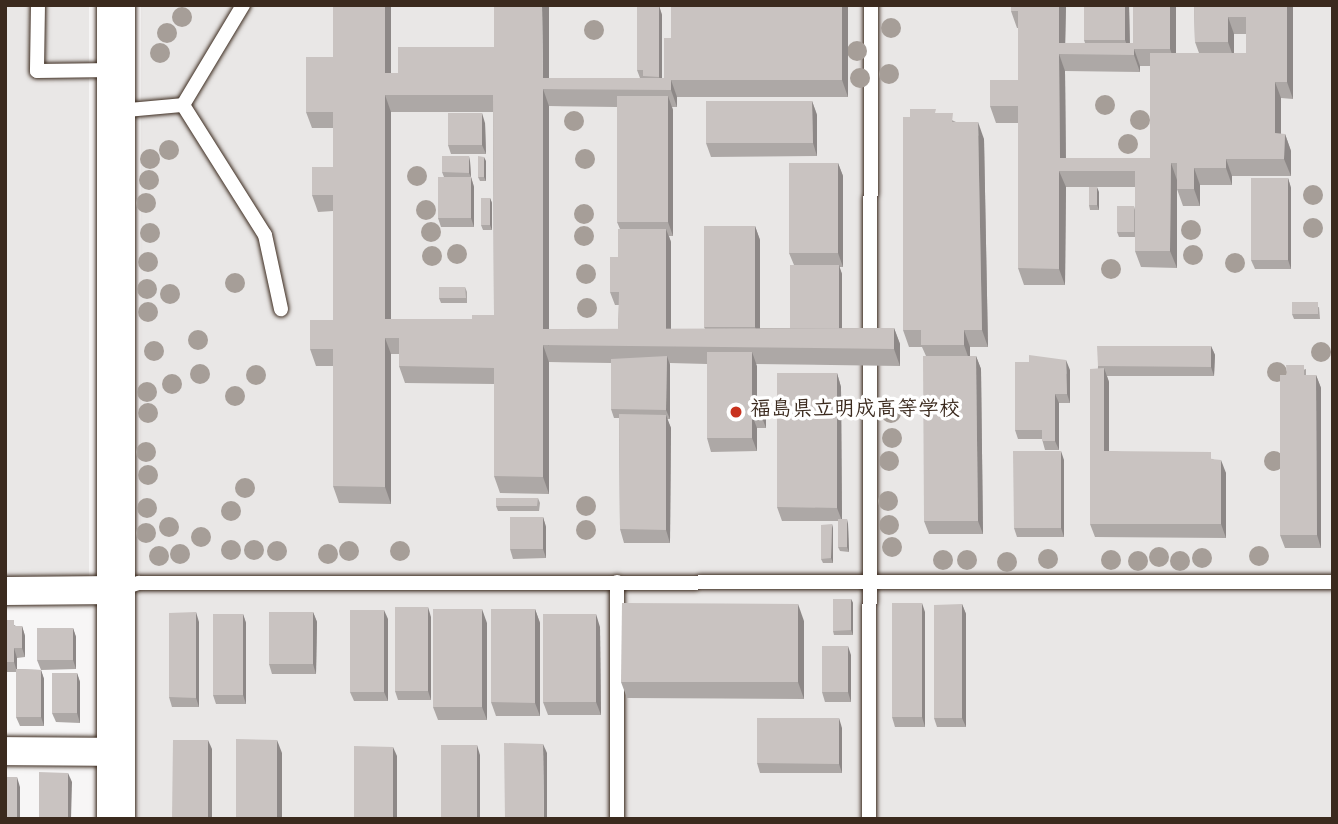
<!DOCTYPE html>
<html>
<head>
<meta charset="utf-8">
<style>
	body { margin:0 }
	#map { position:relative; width:1338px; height:824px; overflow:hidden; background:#f7f6f6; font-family:"Gochi Hand","Klee One",sans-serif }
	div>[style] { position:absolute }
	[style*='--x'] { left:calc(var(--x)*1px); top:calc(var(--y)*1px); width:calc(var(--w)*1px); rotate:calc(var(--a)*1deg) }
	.built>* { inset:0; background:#e9e7e6 }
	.roads { filter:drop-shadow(0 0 2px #3b2a1e) drop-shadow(0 0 2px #3b2a1e) }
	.lane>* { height:14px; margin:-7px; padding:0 7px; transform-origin:7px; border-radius:7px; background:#fff }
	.street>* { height:28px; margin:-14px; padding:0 14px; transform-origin:14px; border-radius:14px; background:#fff }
	.secondary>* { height:38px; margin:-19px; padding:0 19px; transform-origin:19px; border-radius:19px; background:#fff }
	.trees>* { width:20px; height:20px; margin:-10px; border-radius:50%; background:#a69e98 }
	.wall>* { inset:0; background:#ada8a6 }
	.shaded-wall>* { inset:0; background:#8d8887 }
	.building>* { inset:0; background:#c9c3c1 }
	.dots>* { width:19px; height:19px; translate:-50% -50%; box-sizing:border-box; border:4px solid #fff; border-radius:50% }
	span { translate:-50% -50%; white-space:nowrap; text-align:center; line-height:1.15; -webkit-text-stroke:7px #fff; paint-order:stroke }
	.poi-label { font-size:21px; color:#3b2a1e; font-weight:700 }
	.left { translate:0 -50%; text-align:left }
	.frame { position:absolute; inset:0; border:7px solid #3b2a1e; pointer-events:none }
</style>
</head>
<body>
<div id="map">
	<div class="built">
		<i style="clip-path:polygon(5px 5px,89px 5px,89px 578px,5px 578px)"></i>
		<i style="clip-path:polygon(141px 5px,1333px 5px,1333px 819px,139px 819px)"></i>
	</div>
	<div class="roads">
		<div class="lane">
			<i style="--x:38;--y:5;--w:66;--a:90.9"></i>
			<i style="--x:37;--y:71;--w:77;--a:-0.7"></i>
			<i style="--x:183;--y:105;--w:154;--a:57.8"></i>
			<i style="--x:265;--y:235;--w:76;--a:77.8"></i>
			<i style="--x:183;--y:105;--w:117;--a:-59"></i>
			<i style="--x:117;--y:111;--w:66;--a:-5.2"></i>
			<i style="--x:117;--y:590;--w:23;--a:-18"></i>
			<i style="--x:139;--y:583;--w:1194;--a:-0.05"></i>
			<i style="--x:617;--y:819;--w:237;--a:-90"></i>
			<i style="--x:869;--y:819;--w:814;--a:-89.86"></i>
		</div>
		<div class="street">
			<i style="--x:5;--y:591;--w:110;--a:-0.5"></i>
			<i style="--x:5;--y:751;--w:111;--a:0.5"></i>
		</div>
		<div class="secondary">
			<i style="--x:116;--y:819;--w:814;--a:-90"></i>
		</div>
	</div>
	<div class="trees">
		<i style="left:182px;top:17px"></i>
		<i style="left:891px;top:28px"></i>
		<i style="left:594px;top:30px"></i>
		<i style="left:167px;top:33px"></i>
		<i style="left:857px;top:51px"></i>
		<i style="left:160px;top:53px"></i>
		<i style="left:889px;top:74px"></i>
		<i style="left:860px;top:78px"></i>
		<i style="left:1105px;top:105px"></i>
		<i style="left:1140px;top:120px"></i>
		<i style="left:574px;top:121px"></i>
		<i style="left:1128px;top:144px"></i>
		<i style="left:169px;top:150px"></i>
		<i style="left:150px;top:159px"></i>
		<i style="left:585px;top:159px"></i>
		<i style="left:417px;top:176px"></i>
		<i style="left:149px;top:180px"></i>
		<i style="left:1313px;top:195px"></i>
		<i style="left:146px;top:203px"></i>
		<i style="left:426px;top:210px"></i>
		<i style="left:584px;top:214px"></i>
		<i style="left:1313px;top:228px"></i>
		<i style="left:1191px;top:230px"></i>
		<i style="left:431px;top:232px"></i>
		<i style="left:150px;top:233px"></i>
		<i style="left:584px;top:236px"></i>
		<i style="left:457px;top:254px"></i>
		<i style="left:1193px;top:255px"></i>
		<i style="left:432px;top:256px"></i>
		<i style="left:148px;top:262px"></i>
		<i style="left:1235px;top:263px"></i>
		<i style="left:1111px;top:269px"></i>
		<i style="left:586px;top:274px"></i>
		<i style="left:235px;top:283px"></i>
		<i style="left:147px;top:289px"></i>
		<i style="left:170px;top:294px"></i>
		<i style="left:587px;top:308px"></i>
		<i style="left:148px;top:312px"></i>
		<i style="left:198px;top:340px"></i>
		<i style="left:154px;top:351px"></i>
		<i style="left:1321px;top:352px"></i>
		<i style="left:1277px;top:372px"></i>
		<i style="left:200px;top:374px"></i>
		<i style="left:256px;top:375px"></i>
		<i style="left:172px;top:384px"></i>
		<i style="left:147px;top:392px"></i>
		<i style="left:235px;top:396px"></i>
		<i style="left:148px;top:413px"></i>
		<i style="left:891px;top:413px"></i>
		<i style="left:892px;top:438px"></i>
		<i style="left:146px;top:452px"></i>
		<i style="left:889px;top:461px"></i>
		<i style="left:1274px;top:461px"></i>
		<i style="left:148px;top:475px"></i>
		<i style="left:245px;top:488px"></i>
		<i style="left:888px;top:501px"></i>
		<i style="left:586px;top:506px"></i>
		<i style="left:147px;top:508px"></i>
		<i style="left:231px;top:511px"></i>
		<i style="left:889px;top:525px"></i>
		<i style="left:169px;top:527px"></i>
		<i style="left:586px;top:530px"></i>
		<i style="left:146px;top:533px"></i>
		<i style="left:201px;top:537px"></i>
		<i style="left:892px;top:547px"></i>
		<i style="left:231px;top:550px"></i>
		<i style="left:254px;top:550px"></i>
		<i style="left:277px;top:551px"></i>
		<i style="left:349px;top:551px"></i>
		<i style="left:400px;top:551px"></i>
		<i style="left:180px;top:554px"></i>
		<i style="left:328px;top:554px"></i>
		<i style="left:159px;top:556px"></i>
		<i style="left:1259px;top:556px"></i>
		<i style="left:1159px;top:557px"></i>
		<i style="left:1202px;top:558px"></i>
		<i style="left:1048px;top:559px"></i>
		<i style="left:943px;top:560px"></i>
		<i style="left:967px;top:560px"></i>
		<i style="left:1111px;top:560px"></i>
		<i style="left:1138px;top:561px"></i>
		<i style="left:1180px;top:561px"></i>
		<i style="left:1007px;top:562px"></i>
	</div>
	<div class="wall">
		<i style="clip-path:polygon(evenodd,391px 5px,391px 73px,549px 78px,640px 78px,637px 70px,640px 5px,659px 5px,662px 15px,662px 78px,664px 78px,671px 38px,671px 5px,848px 5px,848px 97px,677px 97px,677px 107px,672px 107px,673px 110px,673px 236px,669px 236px,671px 242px,671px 329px,705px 329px,704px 327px,755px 226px,760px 240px,760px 328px,790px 328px,794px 265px,789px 253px,838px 163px,843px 176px,843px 267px,839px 267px,842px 274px,842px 328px,894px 328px,900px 344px,900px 366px,756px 364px,757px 402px,761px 402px,766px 415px,766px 428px,757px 428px,757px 451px,711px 452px,707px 438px,707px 364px,670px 363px,670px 419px,667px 419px,671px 428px,670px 543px,624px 543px,620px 529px,619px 418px,614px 418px,611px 409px,611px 363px,549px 362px,549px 494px,500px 493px,494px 476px,494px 384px,405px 383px,399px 366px,399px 354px,391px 354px,391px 504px,339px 503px,333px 486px,333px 366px,316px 366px,310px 349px,333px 320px,333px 211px,318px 212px,312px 195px,333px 167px,333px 128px,312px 128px,306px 112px,333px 57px,391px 5px,549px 106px,617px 107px,617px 222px,620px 229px,618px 257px,610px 292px,615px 305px,619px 305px,618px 329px,549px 329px,549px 106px,391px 5px,391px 112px,493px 112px,494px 315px,472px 319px,391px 319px,391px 112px)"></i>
		<i style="clip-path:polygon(evenodd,1011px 5px,1066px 5px,1065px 43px,1085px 43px,1084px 40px,1084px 5px,1129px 5px,1130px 43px,1133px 43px,1133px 5px,1176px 53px,1199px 53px,1195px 42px,1194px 5px,1293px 5px,1293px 99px,1281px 98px,1281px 134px,1285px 134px,1291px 151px,1291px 176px,1232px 176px,1232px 185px,1200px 185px,1200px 206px,1183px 206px,1177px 189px,1177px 180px,1177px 268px,1141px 267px,1135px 251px,1135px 237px,1119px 237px,1117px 232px,1134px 206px,1135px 210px,1135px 187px,1066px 187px,1065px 285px,1024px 285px,1018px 268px,1018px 123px,996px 123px,990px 106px,1018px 80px,1018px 28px,1017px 28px,1011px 11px,1011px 5px,1234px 34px,1246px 34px,1246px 53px,1234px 53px,1234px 34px,1011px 5px,1140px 66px,1150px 66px,1150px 158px,1066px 158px,1065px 71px,1140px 72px,1140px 66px)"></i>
		<i style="clip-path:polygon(812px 101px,817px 115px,817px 156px,711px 157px,706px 143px)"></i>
		<i style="clip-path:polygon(937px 113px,956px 122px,984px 139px,988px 347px,970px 347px,970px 356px,976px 356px,981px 369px,983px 534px,929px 534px,924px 521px,926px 356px,922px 347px,909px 347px,903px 330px,910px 117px)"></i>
		<i style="clip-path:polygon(485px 123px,486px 154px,451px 154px,448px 145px)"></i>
		<i style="clip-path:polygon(470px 161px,471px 177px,474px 187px,474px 227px,441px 227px,438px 218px,444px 177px,442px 172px)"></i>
		<i style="clip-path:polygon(486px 161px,486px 181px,480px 181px,478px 177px)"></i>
		<i style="clip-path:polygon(1288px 178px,1291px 188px,1291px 269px,1255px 269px,1251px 260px)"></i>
		<i style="clip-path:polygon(1099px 192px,1099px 210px,1090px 210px,1089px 205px)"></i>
		<i style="clip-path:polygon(490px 198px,492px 203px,492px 230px,483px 230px,481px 225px)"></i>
		<i style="clip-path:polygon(465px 287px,467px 292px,467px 303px,441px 303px,439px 298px)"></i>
		<i style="clip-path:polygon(1319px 307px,1320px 319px,1294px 319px,1292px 314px)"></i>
		<i style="clip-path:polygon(1211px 346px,1215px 355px,1214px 376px,1107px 376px,1109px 382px,1109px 451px,1213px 459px,1226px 473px,1226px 538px,1095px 537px,1090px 524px,1098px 366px)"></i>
		<i style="clip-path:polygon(1306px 369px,1306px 375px,1316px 375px,1321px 388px,1321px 548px,1285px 548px,1280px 535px,1287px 375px)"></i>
		<i style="clip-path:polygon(1070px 370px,1070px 403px,1059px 403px,1059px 450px,1045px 450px,1042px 439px,1018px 439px,1015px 430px)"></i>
		<i style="clip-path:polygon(837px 373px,841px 387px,842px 519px,848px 524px,849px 552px,840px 551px,838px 547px,838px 521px,782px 521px,777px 507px)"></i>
		<i style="clip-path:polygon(1064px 460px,1064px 537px,1017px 537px,1014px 528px)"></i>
		<i style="clip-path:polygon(538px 498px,540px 503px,539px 511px,498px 511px,496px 506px)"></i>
		<i style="clip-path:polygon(543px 517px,546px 527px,546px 558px,513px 559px,510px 549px)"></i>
		<i style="clip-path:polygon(832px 524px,833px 529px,833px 563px,823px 563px,821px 559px)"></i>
		<i style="clip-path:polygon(851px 599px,853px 603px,853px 635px,834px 635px,833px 631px)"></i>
		<i style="clip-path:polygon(962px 604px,966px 614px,966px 727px,937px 727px,934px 718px)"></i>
		<i style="clip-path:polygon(535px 609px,540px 623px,540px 716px,496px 716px,491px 702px)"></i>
		<i style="clip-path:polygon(313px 612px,317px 622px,316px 674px,272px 674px,269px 664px)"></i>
		<i style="clip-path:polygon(925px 612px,925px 727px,895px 727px,892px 717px)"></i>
		<i style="clip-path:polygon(243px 614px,246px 623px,246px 704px,216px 704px,213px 695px)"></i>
		<i style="clip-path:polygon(431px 617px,431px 700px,398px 700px,395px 691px)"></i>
		<i style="clip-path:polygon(388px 619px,388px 701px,354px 701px,350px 692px)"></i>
		<i style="clip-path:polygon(5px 620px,16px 626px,22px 626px,25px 636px,25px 657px,17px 658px,17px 669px,41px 670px,37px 660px,73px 628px,76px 637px,76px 669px,41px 670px,44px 679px,44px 726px,20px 726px,16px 717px,16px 672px,5px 672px)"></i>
		<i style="clip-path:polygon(804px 621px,804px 699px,627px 698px,621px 682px)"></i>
		<i style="clip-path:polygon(199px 622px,199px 707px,172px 707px,169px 697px)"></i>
		<i style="clip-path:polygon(487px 623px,487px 720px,438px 720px,433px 707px)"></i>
		<i style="clip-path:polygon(600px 627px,601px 715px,548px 715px,543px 702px)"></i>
		<i style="clip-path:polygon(851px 655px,851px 702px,825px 702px,822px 692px)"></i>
		<i style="clip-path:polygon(77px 673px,80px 682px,80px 723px,56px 722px,52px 713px)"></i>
		<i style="clip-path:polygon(842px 728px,842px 773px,760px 773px,757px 763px)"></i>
		<i style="clip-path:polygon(397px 756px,397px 819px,354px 819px,354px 818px)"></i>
	</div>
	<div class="shaded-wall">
		<i style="clip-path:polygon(385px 5px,391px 5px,391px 89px,385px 73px)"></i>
		<i style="clip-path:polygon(542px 5px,549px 5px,549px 89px,543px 78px)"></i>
		<i style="clip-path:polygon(842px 5px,848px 5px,848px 97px,842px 80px)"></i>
		<i style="clip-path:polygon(1059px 5px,1066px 5px,1065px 54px,1059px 43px)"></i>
		<i style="clip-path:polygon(1125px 5px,1129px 5px,1130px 53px,1125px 40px)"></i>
		<i style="clip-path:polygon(1170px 5px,1176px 5px,1176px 66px,1170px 49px)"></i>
		<i style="clip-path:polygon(1287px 5px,1293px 5px,1293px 99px,1287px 82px)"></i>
		<i style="clip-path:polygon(659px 6px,662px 15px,662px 86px,659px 77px)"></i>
		<i style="clip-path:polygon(1228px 17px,1234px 34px,1234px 59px,1228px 42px)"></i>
		<i style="clip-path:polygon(1134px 49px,1140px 66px,1140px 72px,1134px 55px)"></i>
		<i style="clip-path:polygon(1059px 54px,1065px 71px,1066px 171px,1060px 158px)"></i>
		<i style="clip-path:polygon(671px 80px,677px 97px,677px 107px,671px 90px)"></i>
		<i style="clip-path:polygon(1275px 82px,1281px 98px,1281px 150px,1275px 133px)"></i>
		<i style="clip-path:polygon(543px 89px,549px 106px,549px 346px,543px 329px)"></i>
		<i style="clip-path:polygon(385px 95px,391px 112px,391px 336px,385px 319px)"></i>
		<i style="clip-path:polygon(668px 96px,673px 110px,673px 236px,668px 222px)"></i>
		<i style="clip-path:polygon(812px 101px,817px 115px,817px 156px,813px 143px)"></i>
		<i style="clip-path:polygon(482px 113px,485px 123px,486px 154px,482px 145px)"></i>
		<i style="clip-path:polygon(978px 122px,984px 139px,988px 347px,982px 330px)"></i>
		<i style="clip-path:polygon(1285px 134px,1291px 151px,1291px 176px,1284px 159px)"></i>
		<i style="clip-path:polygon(469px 156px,470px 161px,471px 177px,469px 173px)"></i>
		<i style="clip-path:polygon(484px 157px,486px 161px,486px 181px,484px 177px)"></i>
		<i style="clip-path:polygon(1226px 159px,1232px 176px,1232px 185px,1226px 168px)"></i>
		<i style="clip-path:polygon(838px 163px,843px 176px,843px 267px,838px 253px)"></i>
		<i style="clip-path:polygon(1171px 163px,1177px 180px,1177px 268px,1170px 251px)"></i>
		<i style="clip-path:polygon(1194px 168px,1200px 185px,1200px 206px,1194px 189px)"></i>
		<i style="clip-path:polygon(1059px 171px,1066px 187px,1065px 285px,1059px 269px)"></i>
		<i style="clip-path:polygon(471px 177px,474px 187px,474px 227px,471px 218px)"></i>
		<i style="clip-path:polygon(1288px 178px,1291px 188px,1291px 269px,1288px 260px)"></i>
		<i style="clip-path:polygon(1097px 187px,1099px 192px,1099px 210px,1097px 205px)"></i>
		<i style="clip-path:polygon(490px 198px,492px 203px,492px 230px,490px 225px)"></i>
		<i style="clip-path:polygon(755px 226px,760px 240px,760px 340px,755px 327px)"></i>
		<i style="clip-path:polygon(666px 229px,671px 242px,671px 344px,666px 331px)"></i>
		<i style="clip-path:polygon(839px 265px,842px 274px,842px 345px,839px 335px)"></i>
		<i style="clip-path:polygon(894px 328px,900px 344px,900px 366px,894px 349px)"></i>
		<i style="clip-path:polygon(964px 330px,970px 347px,970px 362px,964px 345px)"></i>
		<i style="clip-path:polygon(385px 338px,391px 354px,391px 504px,385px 487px)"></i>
		<i style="clip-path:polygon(543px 345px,549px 362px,549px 494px,543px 477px)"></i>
		<i style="clip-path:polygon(1211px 346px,1215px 355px,1214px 376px,1211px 367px)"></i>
		<i style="clip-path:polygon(752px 352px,757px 366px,757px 415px,752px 402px)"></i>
		<i style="clip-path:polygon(667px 356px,670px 365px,670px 419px,666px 410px)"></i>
		<i style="clip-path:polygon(976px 356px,981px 369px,983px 534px,978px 521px)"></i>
		<i style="clip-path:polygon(1066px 360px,1070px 370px,1070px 403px,1067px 394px)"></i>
		<i style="clip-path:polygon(1104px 368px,1109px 382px,1109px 465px,1104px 451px)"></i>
		<i style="clip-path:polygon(837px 373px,841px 387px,842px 521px,837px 508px)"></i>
		<i style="clip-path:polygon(1316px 375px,1321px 388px,1321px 548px,1317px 535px)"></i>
		<i style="clip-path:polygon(1055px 394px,1059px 403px,1059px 450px,1055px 441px)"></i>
		<i style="clip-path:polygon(761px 402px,766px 415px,766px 428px,761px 415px)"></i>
		<i style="clip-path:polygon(666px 415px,671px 428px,670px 543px,666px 530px)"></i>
		<i style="clip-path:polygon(752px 415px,757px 428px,757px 451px,752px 438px)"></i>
		<i style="clip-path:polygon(1061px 451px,1064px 460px,1064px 537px,1061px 528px)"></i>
		<i style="clip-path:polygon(1221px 460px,1226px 473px,1226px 538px,1221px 524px)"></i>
		<i style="clip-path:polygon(543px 517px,546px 527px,546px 558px,543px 549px)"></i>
		<i style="clip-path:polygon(847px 519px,848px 524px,849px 552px,847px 547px)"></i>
		<i style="clip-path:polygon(832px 524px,833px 529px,833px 563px,831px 558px)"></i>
		<i style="clip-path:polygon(851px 599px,853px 603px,853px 635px,851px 630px)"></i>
		<i style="clip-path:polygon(922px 603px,925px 612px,925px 727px,922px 717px)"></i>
		<i style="clip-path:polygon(798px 604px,804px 621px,804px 699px,798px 682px)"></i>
		<i style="clip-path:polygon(962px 604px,966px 614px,966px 727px,962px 718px)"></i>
		<i style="clip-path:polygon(428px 607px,431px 617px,431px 700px,428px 691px)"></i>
		<i style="clip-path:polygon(482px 609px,487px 623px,487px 720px,482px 707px)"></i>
		<i style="clip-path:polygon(535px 609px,540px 623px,540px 716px,535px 703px)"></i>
		<i style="clip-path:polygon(384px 610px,388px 619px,388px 701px,384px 692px)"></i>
		<i style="clip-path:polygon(196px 612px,199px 622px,199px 707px,196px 698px)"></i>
		<i style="clip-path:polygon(313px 612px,317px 622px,316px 674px,313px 664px)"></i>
		<i style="clip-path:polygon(243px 614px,246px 623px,246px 704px,243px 695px)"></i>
		<i style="clip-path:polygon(596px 614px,600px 627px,601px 715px,596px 702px)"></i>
		<i style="clip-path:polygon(22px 626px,25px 636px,25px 657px,22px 648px)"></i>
		<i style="clip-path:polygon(73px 628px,76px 637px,76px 669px,73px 660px)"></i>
		<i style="clip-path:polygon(848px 646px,851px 655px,851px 702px,848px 692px)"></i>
		<i style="clip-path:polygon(14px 648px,17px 658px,17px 672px,14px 662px)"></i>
		<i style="clip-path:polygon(41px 670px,44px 679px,44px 726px,41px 717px)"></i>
		<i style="clip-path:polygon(77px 673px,80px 682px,80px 723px,77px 713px)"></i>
		<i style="clip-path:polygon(5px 676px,6px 679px,6px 722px,5px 719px)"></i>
		<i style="clip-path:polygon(839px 718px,842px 728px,842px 773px,839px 764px)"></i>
		<i style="clip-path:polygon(208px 740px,212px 749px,212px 819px,208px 819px)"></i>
		<i style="clip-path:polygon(277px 740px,282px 753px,282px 819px,277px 819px)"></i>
		<i style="clip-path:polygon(543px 744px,547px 753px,547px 819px,544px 819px)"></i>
		<i style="clip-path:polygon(477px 745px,480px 755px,480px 819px,477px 819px)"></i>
		<i style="clip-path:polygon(393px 747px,397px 756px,397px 819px,394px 819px,393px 818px)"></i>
		<i style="clip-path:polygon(68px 773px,72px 782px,71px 819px,68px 819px)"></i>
		<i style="clip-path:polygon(17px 777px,20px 787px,20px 819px,17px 819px)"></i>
	</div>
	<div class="building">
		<i style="clip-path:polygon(evenodd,333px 5px,385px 5px,385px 73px,398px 73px,398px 47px,494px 47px,494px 5px,542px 5px,543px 78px,664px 78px,664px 38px,671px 38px,671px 5px,842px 5px,842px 80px,671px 80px,671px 90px,543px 89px,543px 329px,894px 328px,894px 349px,543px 345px,543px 477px,494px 476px,494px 368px,399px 366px,399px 338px,385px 338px,385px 487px,333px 486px,333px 349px,310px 349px,310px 320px,333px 320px,333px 195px,312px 195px,312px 167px,333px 167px,333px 112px,306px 112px,306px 57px,333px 57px,333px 5px,385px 95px,493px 95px,494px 315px,472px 315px,472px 319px,385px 319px,385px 95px)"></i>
		<i style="clip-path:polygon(1011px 5px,1059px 5px,1059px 43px,1133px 43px,1133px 5px,1170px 5px,1170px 49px,1134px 49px,1134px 55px,1059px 54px,1060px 158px,1150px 158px,1150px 53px,1246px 53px,1246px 17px,1228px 17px,1228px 42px,1195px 42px,1194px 5px,1287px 5px,1287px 82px,1275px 82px,1275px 133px,1285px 134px,1284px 159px,1226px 159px,1226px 168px,1194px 168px,1194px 189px,1177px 189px,1177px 163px,1171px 163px,1170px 251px,1135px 251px,1135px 171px,1059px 171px,1059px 269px,1018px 268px,1018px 106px,990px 106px,990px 80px,1018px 80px,1018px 11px,1011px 11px)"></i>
		<i style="clip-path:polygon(1084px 5px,1125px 5px,1125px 40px,1084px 40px)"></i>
		<i style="clip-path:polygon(637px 6px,659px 6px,659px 77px,643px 76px,643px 70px,637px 70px)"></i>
		<i style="clip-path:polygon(617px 96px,668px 96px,668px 222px,617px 222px)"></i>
		<i style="clip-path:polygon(706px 101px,812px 101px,813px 143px,706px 143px)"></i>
		<i style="clip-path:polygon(910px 109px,936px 109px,935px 113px,953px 113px,952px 122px,978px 122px,982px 330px,964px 330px,964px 345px,921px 345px,921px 330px,903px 330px,903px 117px,910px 117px)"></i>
		<i style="clip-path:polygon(448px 113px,482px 113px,482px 145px,448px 145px)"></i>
		<i style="clip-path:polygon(442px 156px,469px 156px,469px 173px,442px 172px)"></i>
		<i style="clip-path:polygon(478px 156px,484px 157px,484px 177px,478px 177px)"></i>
		<i style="clip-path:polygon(789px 163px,838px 163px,838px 253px,789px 253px)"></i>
		<i style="clip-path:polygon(438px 177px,471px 177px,471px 218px,438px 218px)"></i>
		<i style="clip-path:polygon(1251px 178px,1288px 178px,1288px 260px,1251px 260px)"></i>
		<i style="clip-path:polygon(1089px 187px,1097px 187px,1097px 205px,1089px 205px)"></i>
		<i style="clip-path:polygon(481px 198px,490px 198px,490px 225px,481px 225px)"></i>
		<i style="clip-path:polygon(1117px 206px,1134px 206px,1134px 232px,1117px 232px)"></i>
		<i style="clip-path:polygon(704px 226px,755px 226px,755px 327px,704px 327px)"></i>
		<i style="clip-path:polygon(618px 229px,666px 229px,666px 329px,618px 329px,619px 292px,610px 292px,610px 257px,618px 257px)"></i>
		<i style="clip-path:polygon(790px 265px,839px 265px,839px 328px,790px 328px)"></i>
		<i style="clip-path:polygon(439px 287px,465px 287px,466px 298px,439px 298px)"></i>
		<i style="clip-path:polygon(1292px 302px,1318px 302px,1318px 314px,1292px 314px)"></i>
		<i style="clip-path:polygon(1097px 346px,1211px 346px,1211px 367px,1098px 366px)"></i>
		<i style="clip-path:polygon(707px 352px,752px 352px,752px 402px,761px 402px,761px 415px,752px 415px,752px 438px,707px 438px)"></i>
		<i style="clip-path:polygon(1029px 355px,1066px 360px,1067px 394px,1055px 394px,1055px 441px,1042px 441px,1042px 430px,1015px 430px,1015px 362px,1029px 362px)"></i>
		<i style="clip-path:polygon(667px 356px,666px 410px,611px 409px,611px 359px)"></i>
		<i style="clip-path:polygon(923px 356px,976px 356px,978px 521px,924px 521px)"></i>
		<i style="clip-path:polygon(1286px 365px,1304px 365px,1304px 375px,1287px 375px)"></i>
		<i style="clip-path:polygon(1104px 368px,1104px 451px,1211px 452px,1211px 459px,1221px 460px,1221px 524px,1090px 524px,1090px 369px)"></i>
		<i style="clip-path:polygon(777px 373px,837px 373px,837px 508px,777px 507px)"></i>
		<i style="clip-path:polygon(1280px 375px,1316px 375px,1317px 535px,1280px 535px)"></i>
		<i style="clip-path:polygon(619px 414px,666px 415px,666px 530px,620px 529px)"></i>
		<i style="clip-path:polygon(1013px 451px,1061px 451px,1061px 528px,1014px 528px)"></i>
		<i style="clip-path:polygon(496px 498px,538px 498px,537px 506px,496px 506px)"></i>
		<i style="clip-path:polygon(510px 517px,543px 517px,543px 549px,510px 549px)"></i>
		<i style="clip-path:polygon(838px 519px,847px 519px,847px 547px,838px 547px)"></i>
		<i style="clip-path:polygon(832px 524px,831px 558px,821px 559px,821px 525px)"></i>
		<i style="clip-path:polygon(833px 599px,851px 599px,851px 630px,833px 631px)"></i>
		<i style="clip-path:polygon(622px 603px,798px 604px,798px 682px,621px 682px)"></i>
		<i style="clip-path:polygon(892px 603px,922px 603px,922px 717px,892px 717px)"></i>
		<i style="clip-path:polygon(962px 604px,962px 718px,934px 718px,934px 605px)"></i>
		<i style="clip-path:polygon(395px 607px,428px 607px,428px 691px,395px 691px)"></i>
		<i style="clip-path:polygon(433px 609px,482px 609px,482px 707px,433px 707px)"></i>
		<i style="clip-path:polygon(491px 609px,535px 609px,535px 703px,491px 702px)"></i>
		<i style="clip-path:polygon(350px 610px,384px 610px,384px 692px,350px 692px)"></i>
		<i style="clip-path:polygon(196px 612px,196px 698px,169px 697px,169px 613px)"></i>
		<i style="clip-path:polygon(269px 612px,313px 612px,313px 664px,269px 664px)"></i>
		<i style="clip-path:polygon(213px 614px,243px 614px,243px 695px,213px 695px)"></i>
		<i style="clip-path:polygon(543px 614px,596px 614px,596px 702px,543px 702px)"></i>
		<i style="clip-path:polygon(5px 620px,14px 620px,14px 626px,22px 626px,22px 648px,14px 648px,14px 662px,5px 662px)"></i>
		<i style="clip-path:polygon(37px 628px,73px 628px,73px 660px,37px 660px)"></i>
		<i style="clip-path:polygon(822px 646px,848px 646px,848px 692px,822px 692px)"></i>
		<i style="clip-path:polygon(16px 669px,41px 670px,41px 717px,16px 717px)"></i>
		<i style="clip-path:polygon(52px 673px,77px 673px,77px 713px,52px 713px)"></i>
		<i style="clip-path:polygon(757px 718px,839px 718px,839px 764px,757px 763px)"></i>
		<i style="clip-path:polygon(236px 739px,277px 740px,277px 819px,236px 819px)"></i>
		<i style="clip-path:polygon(173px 740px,208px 740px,208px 819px,172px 819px)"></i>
		<i style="clip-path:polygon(504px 743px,543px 744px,544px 819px,505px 819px)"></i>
		<i style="clip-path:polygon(441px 745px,477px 745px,477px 819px,441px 819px)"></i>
		<i style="clip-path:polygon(354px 746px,393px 747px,393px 818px,354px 818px)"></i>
		<i style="clip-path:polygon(39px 772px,68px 773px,68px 819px,39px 819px)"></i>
		<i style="clip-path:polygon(5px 777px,17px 777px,17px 819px,5px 819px)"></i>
	</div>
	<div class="dots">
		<i style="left:736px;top:412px;background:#c8321e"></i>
	</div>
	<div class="poi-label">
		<span class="left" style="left:750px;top:412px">福島県立明成高等学校</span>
	</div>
	<div class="frame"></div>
</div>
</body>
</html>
